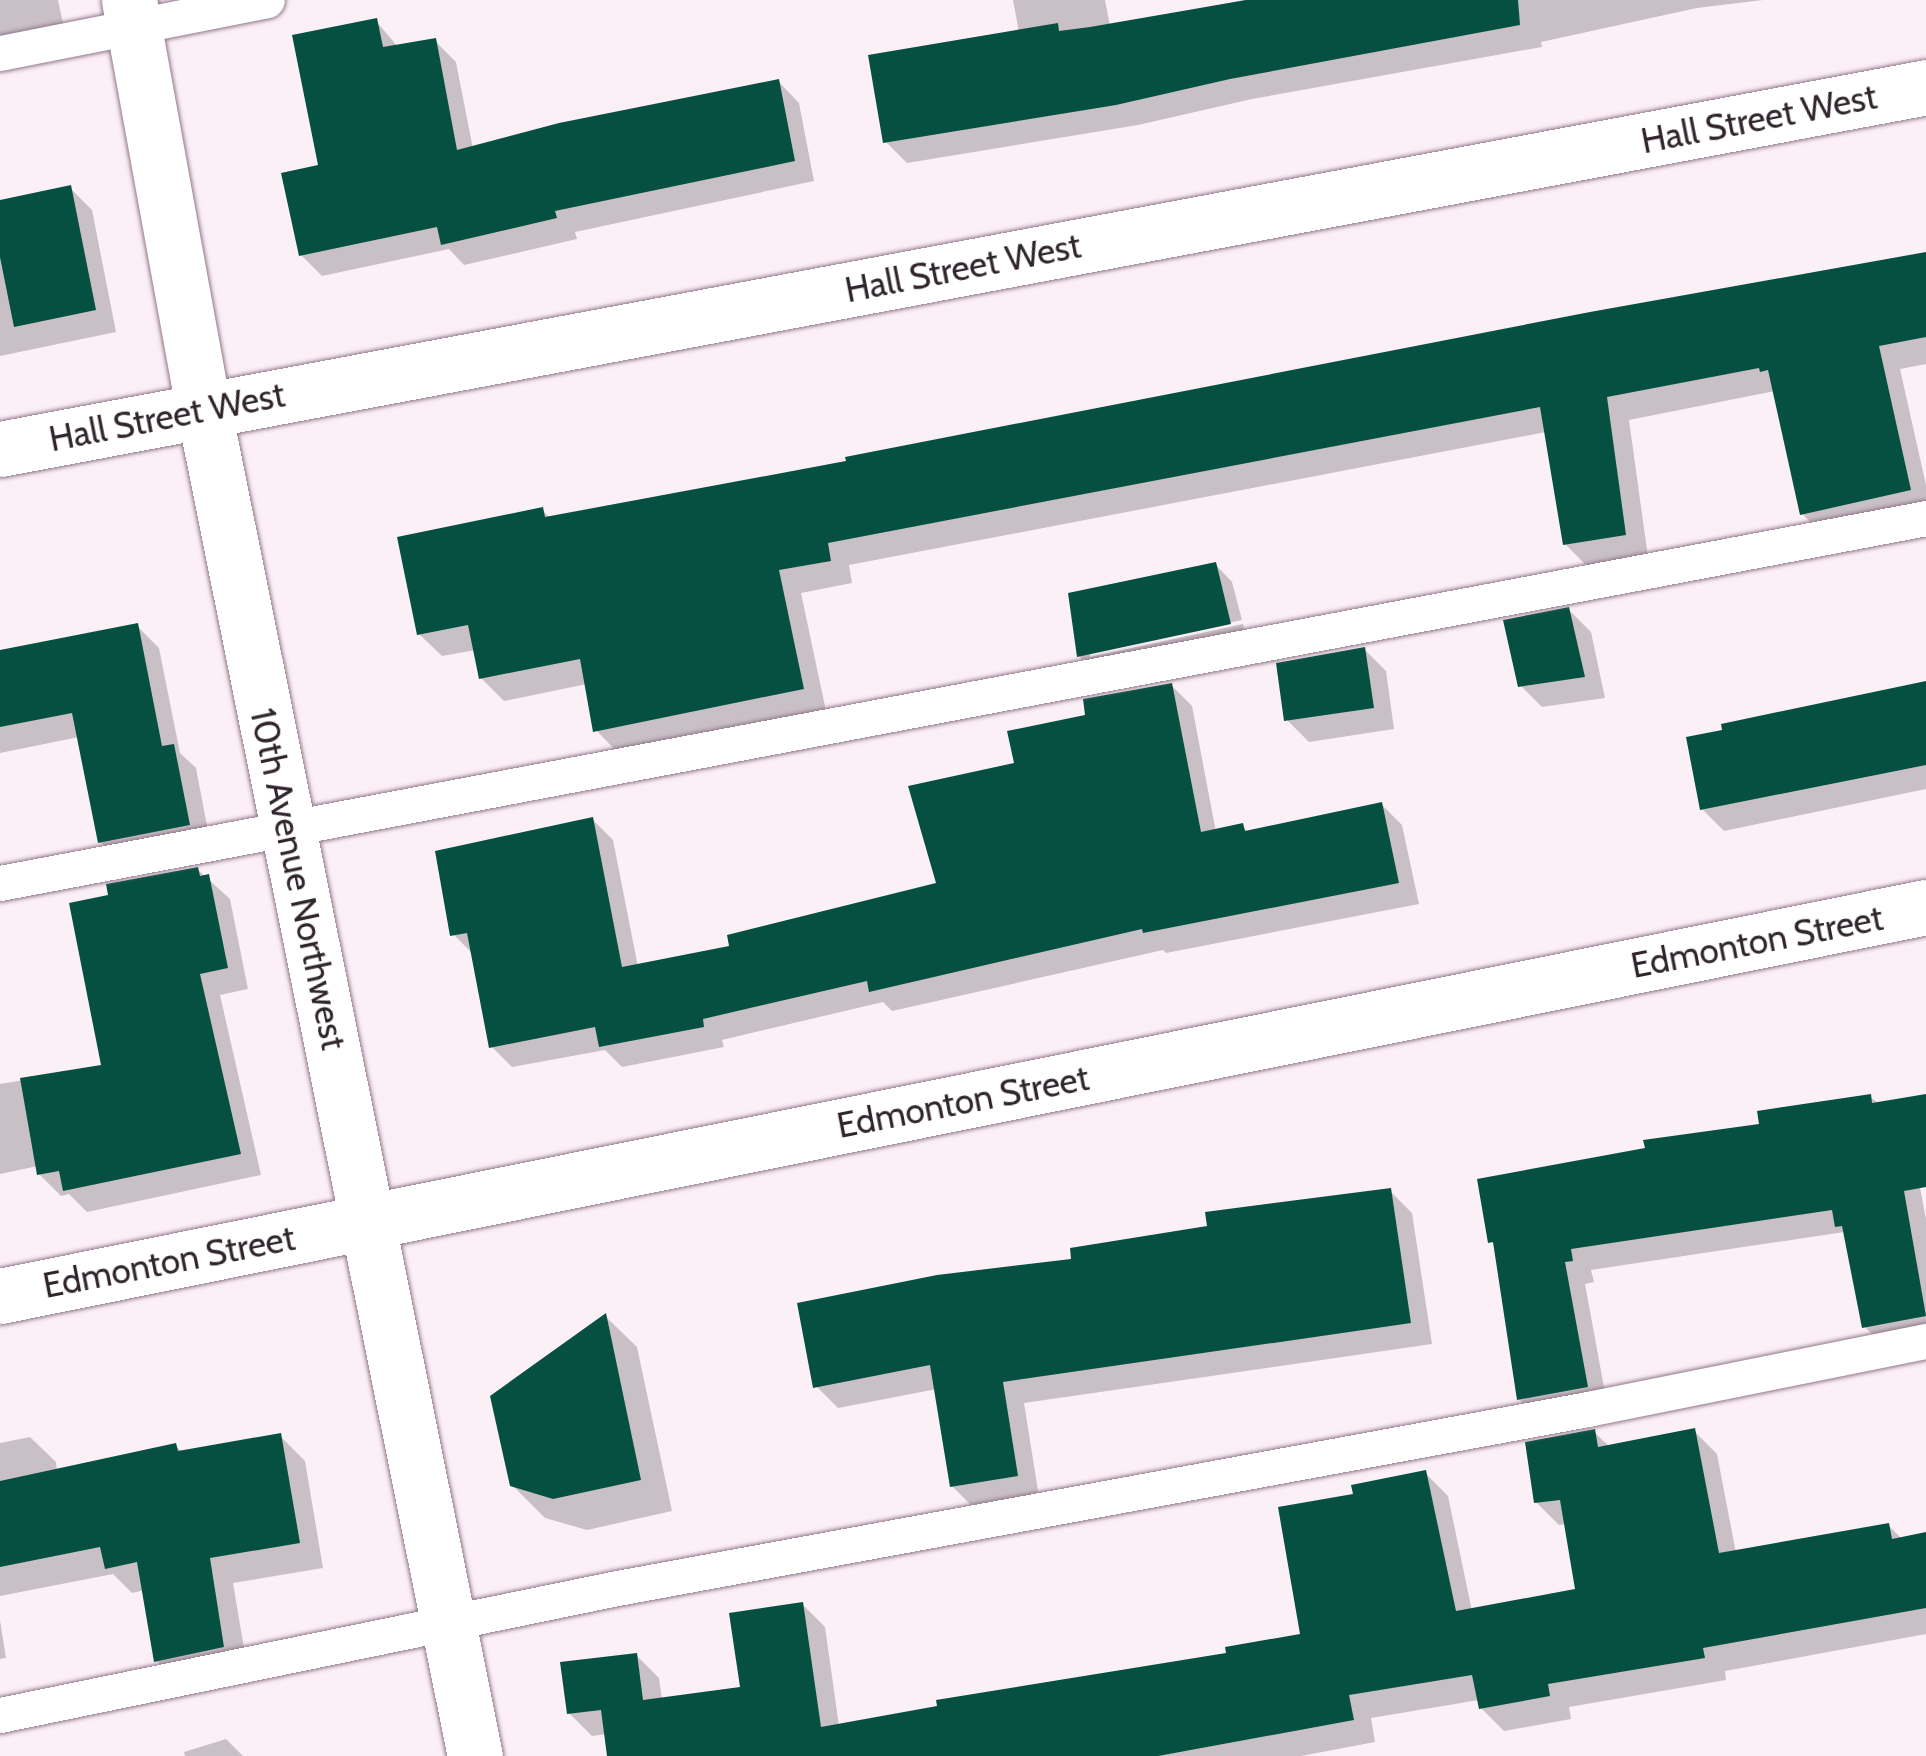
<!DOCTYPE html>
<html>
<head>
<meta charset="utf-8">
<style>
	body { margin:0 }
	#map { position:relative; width:1926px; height:1756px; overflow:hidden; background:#fcf0f7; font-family:Cabin,sans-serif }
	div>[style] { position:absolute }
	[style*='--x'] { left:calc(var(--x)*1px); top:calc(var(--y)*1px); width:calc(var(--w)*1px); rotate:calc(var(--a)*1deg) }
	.shadow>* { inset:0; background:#0003 }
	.building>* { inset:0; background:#065041 }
	.roads { filter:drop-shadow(0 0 2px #917889) drop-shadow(0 0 2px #917889) }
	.lane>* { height:35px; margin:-17.5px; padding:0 17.5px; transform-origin:17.5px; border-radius:17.5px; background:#fff }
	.street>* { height:55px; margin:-27.5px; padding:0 27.5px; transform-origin:27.5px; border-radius:27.5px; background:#fff }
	span { translate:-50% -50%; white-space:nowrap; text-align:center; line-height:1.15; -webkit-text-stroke:10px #fff; paint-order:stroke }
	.street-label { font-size:35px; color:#30252c }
</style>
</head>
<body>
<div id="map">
	<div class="shadow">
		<i style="clip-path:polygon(0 0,58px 0,64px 28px,0 41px)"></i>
		<i style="clip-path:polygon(1013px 0,1105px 0,1110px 26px,1245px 0,1763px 0,1697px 8px,1541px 42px,1542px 47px,1252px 99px,1138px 125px,907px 163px,886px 142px,1019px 32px)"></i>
		<i style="clip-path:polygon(376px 21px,398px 47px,435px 41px,456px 62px,473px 149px,778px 81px,799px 103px,814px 181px,575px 232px,577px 239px,464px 265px,449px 249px,322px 276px,301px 255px,321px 167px)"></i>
		<i style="clip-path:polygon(70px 188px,92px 210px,116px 332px,0 356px,0 202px)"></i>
		<i style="clip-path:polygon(1926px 253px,1926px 364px,1900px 369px,1926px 485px,1926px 514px,1825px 536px,1802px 514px,1775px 391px,1629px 420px,1648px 557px,1588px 567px,1565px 544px,1546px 432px,849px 565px,852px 583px,801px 593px,826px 711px,618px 753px,596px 730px,587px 684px,504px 701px,481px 678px,476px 650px,442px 656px,419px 634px,542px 510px,550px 518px)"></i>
		<i style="clip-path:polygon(1216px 565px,1232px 582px,1242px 620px,1090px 652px,1090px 657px,1243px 624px,1247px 641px,1096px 673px,1079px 656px)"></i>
		<i style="clip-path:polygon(1569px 610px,1591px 632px,1605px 698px,1542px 707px,1520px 685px)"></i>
		<i style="clip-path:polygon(137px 626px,159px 648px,180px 753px,196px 768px,211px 847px,122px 864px,100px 842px,79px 737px,0 753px,0 652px)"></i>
		<i style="clip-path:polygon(1364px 649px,1386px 671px,1394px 729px,1309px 742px,1287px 720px)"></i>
		<i style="clip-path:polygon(1171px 685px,1192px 706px,1216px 832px,1242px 826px,1249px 833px,1381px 804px,1402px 825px,1419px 904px,1166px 953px,1163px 950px,892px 1011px,883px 1002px,722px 1040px,724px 1047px,622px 1067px,605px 1050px,512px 1067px,491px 1046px,474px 955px,453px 934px,592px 819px,613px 840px,638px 967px,732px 948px,939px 885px,1016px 765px,1088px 717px)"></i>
		<i style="clip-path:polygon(1926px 685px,1926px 789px,1724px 831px,1702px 809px)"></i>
		<i style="clip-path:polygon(198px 870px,230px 899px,248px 989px,220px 995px,261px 1175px,87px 1212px,69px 1194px,61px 1196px,39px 1174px,38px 1166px,0 1174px,0 1084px,104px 1067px,111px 897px)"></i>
		<i style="clip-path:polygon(1870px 1097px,1908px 1125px,1926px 1219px,1926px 1341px,1887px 1349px,1865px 1327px,1844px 1232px,1591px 1270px,1594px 1282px,1585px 1284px,1608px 1409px,1541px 1421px,1519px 1399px,1497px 1248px,1491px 1241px,1762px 1126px)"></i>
		<i style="clip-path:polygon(1390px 1191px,1412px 1213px,1432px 1344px,1024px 1403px,1039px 1497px,974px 1508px,952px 1486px,937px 1389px,838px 1408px,816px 1386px,1074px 1261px)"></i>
		<i style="clip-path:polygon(605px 1316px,637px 1347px,672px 1511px,587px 1530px,545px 1518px,512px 1485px)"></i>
		<i style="clip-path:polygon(1694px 1431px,1717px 1454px,1736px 1553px,1888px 1525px,1902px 1539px,1926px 1535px,1926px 1634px,1725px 1671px,1726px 1680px,1569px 1707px,1571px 1719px,1504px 1731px,1481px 1708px,1479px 1700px,1371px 1718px,1375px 1742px,1301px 1756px,610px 1756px,607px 1734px,592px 1736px,569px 1713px,636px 1655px,659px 1678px,662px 1700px,743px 1689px,802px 1604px,825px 1627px,839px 1726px,1229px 1655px,1303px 1636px,1356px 1496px,1425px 1473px,1448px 1496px,1472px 1611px,1578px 1591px,1566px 1524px,1559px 1525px,1536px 1502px,1594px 1432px,1610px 1447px)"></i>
		<i style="clip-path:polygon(280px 1436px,305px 1461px,323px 1568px,233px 1583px,248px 1672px,181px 1686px,156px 1660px,145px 1590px,132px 1593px,113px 1574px,0 1596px,0 1443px,30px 1437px,56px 1462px,57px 1472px,176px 1446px,182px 1452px)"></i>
		<i style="clip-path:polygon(0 1620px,6px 1658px,0 1659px)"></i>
		<i style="clip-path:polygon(226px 1739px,243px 1756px,185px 1756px,184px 1752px)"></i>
	</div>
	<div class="building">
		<i style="clip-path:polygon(1246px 0,1518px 0,1520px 25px,1230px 79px,1116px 105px,883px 143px,868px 55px,1058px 23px,1059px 31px,1090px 27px)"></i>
		<i style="clip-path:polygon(377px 18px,383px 47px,436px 38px,457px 150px,559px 123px,779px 79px,795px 161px,555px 211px,557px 218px,441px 245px,437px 227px,299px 256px,281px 173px,318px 165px,292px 35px)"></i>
		<i style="clip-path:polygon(71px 185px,96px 310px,14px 327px,0 257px,0 200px)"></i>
		<i style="clip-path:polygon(1926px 252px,1926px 337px,1879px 346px,1911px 490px,1800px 515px,1768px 370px,1760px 372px,1759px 368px,1607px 397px,1626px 535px,1563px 545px,1540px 407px,828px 543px,831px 561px,779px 570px,804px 689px,671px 716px,593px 732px,580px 659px,479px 679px,468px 625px,417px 635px,397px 537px,543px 507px,545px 517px,846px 461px,845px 457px,1590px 312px)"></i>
		<i style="clip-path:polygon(1216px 562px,1231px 624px,1077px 657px,1068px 593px)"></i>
		<i style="clip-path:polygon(1569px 607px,1585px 677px,1518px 687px,1503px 620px)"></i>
		<i style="clip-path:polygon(138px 623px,162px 746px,174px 744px,190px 825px,98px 843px,72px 713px,0 727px,0 650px)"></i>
		<i style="clip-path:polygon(1365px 647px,1374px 708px,1284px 721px,1276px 663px)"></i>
		<i style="clip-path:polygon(1926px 681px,1926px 765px,1700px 810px,1686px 737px,1722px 730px,1721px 724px)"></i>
		<i style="clip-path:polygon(1172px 683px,1201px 832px,1243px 823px,1245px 831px,1382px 802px,1399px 883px,1143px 933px,1142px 929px,869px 992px,867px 981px,703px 1019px,704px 1027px,599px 1047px,595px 1027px,489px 1048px,467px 933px,450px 936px,435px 851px,593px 817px,622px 967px,729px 946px,727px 935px,936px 883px,908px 786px,1014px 763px,1007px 731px,1085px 715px,1083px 699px)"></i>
		<i style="clip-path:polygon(198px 867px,200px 876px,209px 874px,228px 968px,200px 974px,241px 1154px,63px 1191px,59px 1171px,37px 1175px,20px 1078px,101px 1065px,69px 903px,108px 895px,106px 884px)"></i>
		<i style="clip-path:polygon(1871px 1094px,1872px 1103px,1926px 1094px,1926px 1187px,1904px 1191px,1926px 1316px,1862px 1328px,1842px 1226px,1835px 1227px,1832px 1210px,1571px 1249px,1573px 1261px,1565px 1262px,1588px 1387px,1517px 1400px,1493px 1242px,1488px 1243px,1477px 1179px,1645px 1148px,1643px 1140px,1759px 1124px,1757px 1111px)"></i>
		<i style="clip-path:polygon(1391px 1188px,1411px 1323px,1003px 1382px,1018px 1476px,950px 1487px,930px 1365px,813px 1388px,797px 1303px,937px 1275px,1071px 1259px,1070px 1248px,1207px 1226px,1205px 1212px)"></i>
		<i style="clip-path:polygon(606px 1313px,641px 1480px,553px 1499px,510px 1486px,490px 1396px)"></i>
		<i style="clip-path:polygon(1695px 1428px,1719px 1553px,1889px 1523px,1892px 1539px,1926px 1532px,1926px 1608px,1703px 1648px,1705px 1658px,1548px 1684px,1550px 1696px,1479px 1709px,1472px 1675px,1349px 1695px,1354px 1720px,1158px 1756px,607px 1756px,601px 1710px,567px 1714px,560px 1662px,637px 1653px,643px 1700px,740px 1687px,729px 1613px,803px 1602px,821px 1727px,937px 1706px,936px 1700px,1226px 1653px,1225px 1647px,1300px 1634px,1278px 1507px,1353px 1494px,1351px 1485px,1426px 1470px,1456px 1611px,1575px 1589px,1560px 1500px,1534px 1503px,1525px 1442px,1595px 1429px,1598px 1447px)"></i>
		<i style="clip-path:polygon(281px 1433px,300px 1543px,210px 1558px,224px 1647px,154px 1662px,137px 1562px,105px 1569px,100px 1547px,0 1567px,0 1481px,176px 1443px,178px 1451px)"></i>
	</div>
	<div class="roads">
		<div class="lane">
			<i style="--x:0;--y:53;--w:272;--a:-11.2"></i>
			<i style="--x:0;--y:883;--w:1960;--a:-10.73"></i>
			<i style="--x:0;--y:1715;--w:625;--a:-11.63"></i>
			<i style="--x:612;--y:1589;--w:992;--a:-10.45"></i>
			<i style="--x:1588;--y:1409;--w:345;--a:-11.4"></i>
		</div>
		<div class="street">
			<i style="--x:129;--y:0;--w:418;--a:79.7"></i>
			<i style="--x:204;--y:411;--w:1372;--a:78.61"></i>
			<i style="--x:0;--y:449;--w:1960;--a:-10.64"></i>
			<i style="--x:0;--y:1296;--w:1965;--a:-11.42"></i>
		</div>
	</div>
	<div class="street-label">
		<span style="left:1759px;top:119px;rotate:-11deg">Hall Street West</span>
		<span style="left:963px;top:268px;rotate:-11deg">Hall Street West</span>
		<span style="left:167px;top:417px;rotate:-11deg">Hall Street West</span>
		<span style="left:298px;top:879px;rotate:78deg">10th Avenue Northwest</span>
		<span style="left:1757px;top:942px;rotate:-11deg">Edmonton Street</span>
		<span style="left:963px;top:1102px;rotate:-11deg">Edmonton Street</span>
		<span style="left:169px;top:1262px;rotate:-11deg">Edmonton Street</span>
	</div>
</div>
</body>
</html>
